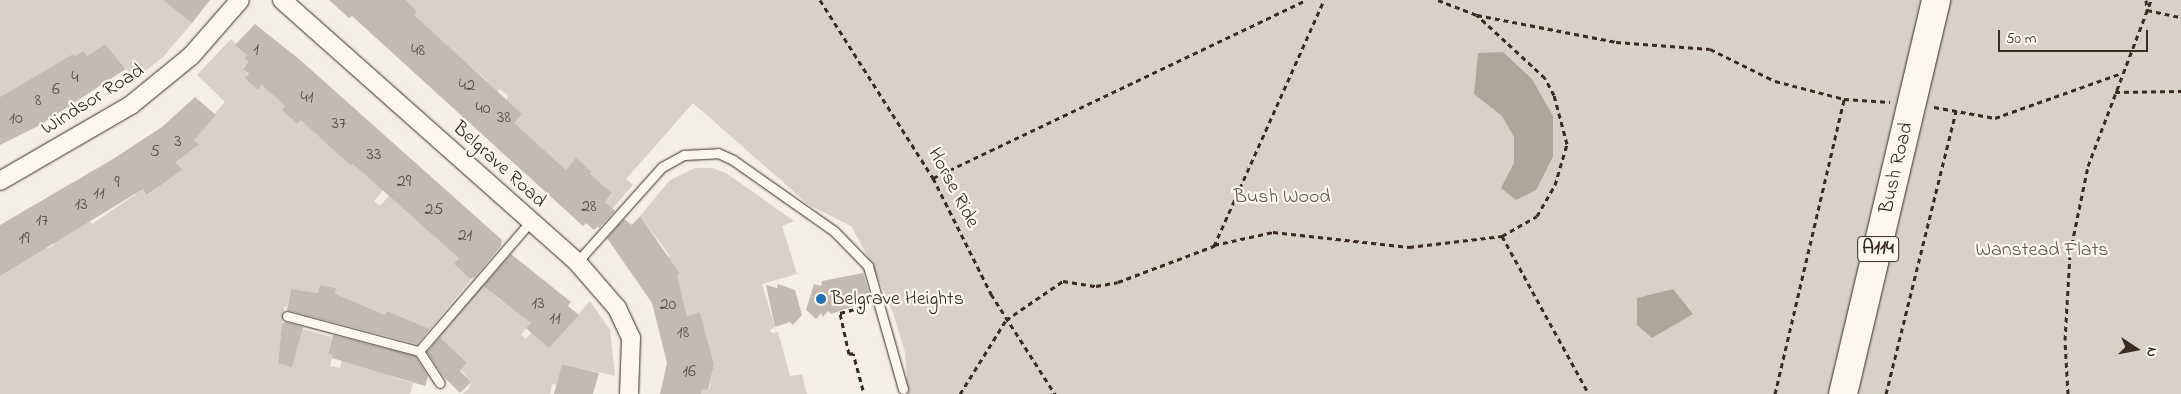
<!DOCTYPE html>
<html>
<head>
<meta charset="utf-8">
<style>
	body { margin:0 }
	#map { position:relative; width:2181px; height:394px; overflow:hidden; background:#f3efe4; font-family:"Indie Flower",sans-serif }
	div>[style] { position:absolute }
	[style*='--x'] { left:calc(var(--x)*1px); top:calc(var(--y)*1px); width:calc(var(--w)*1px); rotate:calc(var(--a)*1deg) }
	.green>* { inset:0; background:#d8d1c6 }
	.water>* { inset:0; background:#afa69a }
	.building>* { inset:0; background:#c3bbb0 }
	.path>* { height:3px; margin-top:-1.5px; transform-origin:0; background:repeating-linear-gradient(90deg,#3b2a1e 0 5px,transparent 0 9px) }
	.roads { filter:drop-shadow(0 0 1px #3b2a1e) drop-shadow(0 0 1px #3b2a1e) }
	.lane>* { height:9px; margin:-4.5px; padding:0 4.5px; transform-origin:4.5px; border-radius:4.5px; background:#fbf7ec }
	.street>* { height:18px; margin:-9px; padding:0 9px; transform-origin:9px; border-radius:9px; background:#fbf7ec }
	.primary>* { height:28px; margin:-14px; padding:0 14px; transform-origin:14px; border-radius:14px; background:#fbf7ec }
	.dots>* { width:14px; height:14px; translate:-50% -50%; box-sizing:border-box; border:2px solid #fbf7ec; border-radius:50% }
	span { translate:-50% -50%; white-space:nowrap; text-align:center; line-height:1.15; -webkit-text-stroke:4.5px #fbf7ec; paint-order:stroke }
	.number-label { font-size:18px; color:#5d4e42 }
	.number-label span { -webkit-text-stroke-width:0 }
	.shield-label span { padding:1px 4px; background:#fbf7ec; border:1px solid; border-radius:4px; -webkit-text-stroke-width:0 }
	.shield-label { font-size:19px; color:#3b2a1e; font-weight:700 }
	.street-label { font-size:20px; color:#3b2a1e }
	.park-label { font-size:20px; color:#625448 }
	.poi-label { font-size:20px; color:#3b2a1e }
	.left { translate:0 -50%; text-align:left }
	.north { position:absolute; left:2111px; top:324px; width:50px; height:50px; -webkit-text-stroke:4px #fbf7ec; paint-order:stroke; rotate:101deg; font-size:14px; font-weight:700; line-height:20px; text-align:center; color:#3b2a1e }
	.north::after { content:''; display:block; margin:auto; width:18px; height:22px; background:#3b2a1e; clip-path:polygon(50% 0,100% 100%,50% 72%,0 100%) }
	.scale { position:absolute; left:1998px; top:30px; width:150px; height:22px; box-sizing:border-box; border:2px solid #3b2a1e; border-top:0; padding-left:6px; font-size:15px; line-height:18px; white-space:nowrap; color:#3b2a1e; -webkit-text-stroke:4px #fbf7ec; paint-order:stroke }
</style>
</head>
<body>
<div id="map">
	<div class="green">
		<i style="clip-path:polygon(0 0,166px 0,192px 23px,163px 57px,135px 79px,105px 44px,87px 56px,84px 51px,75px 56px,73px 54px,0 97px)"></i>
		<i style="clip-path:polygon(406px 0,2181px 0,2181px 394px,908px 394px,905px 352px,893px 313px,873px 266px,851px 226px,809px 205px,693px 103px,626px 179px,633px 185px,612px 209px,605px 202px,612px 194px,605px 187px,583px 183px,592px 172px,576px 159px,566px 170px,513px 123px,522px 114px,506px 100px,508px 96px,500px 89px,490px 101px,478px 91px,487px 81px,470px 66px,405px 25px,417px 11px)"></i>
		<i style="clip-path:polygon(231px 39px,247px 55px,244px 58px,248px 62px,243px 68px,258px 90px,270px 77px,278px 85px,271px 93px,285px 106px,282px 110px,297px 124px,304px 117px,362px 120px,335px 151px,351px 166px,355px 162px,384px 189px,374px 201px,380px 206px,389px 196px,460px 257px,454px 264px,469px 278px,482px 266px,430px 329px,387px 311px,385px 315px,334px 298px,336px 288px,320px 285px,318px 293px,291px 289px,287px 307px,284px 307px,278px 363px,302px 329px,332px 337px,328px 354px,333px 355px,330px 366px,340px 368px,346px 345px,393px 377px,413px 383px,410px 394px,0 394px,0 275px,33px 227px,47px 249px,54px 245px,53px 242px,73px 232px,72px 230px,89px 220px,92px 224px,136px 194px,122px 172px,125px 170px,139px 192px,143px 189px,148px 195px,160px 186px,166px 170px,172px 177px,182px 170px,176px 162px,198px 146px,193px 138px,225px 102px,197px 75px)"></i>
		<i style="clip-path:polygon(695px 168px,712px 168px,726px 173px,794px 221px,782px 226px,797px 274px,762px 284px,775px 327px,770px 330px,772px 333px,778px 332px,790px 376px,802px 374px,807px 394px,701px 394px,702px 389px,709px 390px,714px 364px,699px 360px,708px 342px,700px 312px,687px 316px,679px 286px,664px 285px,680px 274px,668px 258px,670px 256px,640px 216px,670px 180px)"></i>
		<i style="clip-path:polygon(481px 284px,500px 300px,503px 296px,531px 323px,521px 335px,526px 339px,536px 327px,549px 348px,590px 301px,610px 330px,615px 376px,562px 364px,557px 385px,552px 384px,550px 394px,462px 394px,469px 389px,471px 382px,461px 370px,467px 363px,437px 334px)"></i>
	</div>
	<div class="water">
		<i style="clip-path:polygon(1503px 52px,1532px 79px,1553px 116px,1553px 157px,1536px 190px,1516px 200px,1501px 188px,1514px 163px,1514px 137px,1502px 116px,1474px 94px,1478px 53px)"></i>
		<i style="clip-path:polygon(1673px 289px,1693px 314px,1652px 338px,1637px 325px,1637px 298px)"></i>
	</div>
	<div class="building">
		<i style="clip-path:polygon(163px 0,210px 0,192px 23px)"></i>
		<i style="clip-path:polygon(329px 0,406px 0,417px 11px,414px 15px,522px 114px,514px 123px,566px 170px,576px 158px,592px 172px,590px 174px,612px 193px,605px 202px,615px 211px,599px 228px,598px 226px,594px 230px,586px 223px,583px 226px,352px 16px,349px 18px)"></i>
		<i style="clip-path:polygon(255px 24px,299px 59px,502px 240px,501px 246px,474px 278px,469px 278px,454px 264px,459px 258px,353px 164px,351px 166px,301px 120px,297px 124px,282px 110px,285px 106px,262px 85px,258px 90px,245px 78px,249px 74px,243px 69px,248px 62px,244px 58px,247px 55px,235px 45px)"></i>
		<i style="clip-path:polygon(105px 44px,126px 69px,40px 125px,0 145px,0 97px,73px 54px,75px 56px,84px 51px,87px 56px)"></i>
		<i style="clip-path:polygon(195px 97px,216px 115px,194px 140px,199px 145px,176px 162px,182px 170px,147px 195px,143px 189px,0 276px,0 225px,113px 159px,162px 127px)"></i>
		<i style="clip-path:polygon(640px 216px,680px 274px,677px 276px,687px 316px,700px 312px,714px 365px,708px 390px,702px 389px,701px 394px,660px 394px,667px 363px,652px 303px,607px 238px,624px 219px,632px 225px)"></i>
		<i style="clip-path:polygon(511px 254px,571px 302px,568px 306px,579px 315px,549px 348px,526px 328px,531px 323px,483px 286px)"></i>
		<i style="clip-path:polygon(863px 273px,871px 300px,831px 314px,828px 311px,823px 317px,821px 313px,816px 319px,806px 310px,814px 284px,821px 286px,822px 281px)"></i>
		<i style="clip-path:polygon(778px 284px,795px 290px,802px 315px,793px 325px,790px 322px,775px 327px,766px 285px,777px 288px)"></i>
		<i style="clip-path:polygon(320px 285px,336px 288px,335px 294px,368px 308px,385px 315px,387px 311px,430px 329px,417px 344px,287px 310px,291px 289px,318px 293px)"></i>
		<i style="clip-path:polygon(285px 322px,303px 327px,292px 367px,278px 363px,282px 324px)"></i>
		<i style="clip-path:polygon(333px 335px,415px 356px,428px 376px,425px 386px,332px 358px,333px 355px,328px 354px)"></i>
		<i style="clip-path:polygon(440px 337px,467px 363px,460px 371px,471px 382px,460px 393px,443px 376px,427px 352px)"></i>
		<i style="clip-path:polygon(562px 364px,599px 373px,593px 394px,554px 394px)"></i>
	</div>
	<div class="path">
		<i style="--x:820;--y:0;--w:211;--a:57.6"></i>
		<i style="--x:933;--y:178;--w:130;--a:63.4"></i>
		<i style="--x:991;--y:294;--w:119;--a:57.4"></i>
		<i style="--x:1438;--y:0;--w:42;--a:21"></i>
		<i style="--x:1477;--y:15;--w:142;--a:11"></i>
		<i style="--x:1616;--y:42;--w:94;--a:4.3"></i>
		<i style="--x:1710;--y:49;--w:72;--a:26.2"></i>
		<i style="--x:1775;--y:81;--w:71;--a:14.6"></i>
		<i style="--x:1844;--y:99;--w:46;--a:3.7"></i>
		<i style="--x:2146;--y:0;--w:10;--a:84"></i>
		<i style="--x:2147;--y:10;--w:35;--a:12"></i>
		<i style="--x:2115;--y:92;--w:66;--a:-0.9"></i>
		<i style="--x:1934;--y:107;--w:62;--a:10.2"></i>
		<i style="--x:1995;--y:118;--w:135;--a:-19.5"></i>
		<i style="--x:933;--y:178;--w:413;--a:-25.5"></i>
		<i style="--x:1502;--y:236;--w:180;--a:61.2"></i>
		<i style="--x:1214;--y:245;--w:60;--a:-12.4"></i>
		<i style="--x:1273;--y:232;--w:137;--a:6.3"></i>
		<i style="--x:1409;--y:247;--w:94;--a:-6.7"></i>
		<i style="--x:1502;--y:236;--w:40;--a:-29.7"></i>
		<i style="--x:1537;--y:216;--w:36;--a:-60"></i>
		<i style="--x:1555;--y:185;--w:43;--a:-73.7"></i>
		<i style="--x:1567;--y:144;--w:51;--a:-104.9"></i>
		<i style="--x:1554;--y:95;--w:19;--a:-118"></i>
		<i style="--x:1545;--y:78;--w:93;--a:-137.2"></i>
		<i style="--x:863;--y:390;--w:38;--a:-105"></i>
		<i style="--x:853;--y:353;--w:4;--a:166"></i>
		<i style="--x:849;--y:354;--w:42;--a:-102.4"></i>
		<i style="--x:840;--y:313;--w:27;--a:-15"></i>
		<i style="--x:960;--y:394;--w:87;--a:-58.1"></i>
		<i style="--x:1006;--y:320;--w:69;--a:-34.4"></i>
		<i style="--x:1063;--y:281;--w:33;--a:9"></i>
		<i style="--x:1096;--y:286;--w:22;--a:-10"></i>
		<i style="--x:1118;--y:282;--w:103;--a:-20.6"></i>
		<i style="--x:1214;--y:246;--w:269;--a:-65.9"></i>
		<i style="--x:1775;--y:394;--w:303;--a:-76.8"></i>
		<i style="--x:1886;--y:394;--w:292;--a:-76.1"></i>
		<i style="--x:2068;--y:394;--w:54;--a:-93.2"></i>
		<i style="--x:2065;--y:340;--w:87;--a:-86.7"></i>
		<i style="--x:2070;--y:253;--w:89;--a:-78.3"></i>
		<i style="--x:2088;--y:166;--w:178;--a:-69.2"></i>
	</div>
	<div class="roads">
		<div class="lane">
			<i style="--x:577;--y:262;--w:127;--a:-48.2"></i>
			<i style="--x:662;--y:167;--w:25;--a:-29"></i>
			<i style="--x:684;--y:155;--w:34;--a:-3"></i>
			<i style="--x:718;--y:153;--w:17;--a:25"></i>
			<i style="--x:733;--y:160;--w:123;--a:35.1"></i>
			<i style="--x:834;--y:231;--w:49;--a:45.8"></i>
			<i style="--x:868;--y:266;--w:128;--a:74.1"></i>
			<i style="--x:287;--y:316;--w:137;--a:14.9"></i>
			<i style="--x:419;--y:351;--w:38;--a:57"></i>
			<i style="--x:419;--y:351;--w:170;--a:-49.3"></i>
		</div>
		<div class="street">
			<i style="--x:282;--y:0;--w:395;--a:41.6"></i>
			<i style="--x:577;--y:262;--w:61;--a:49"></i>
			<i style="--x:617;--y:308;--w:33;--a:65"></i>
			<i style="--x:631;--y:338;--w:56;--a:92"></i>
			<i style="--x:0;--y:181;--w:151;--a:-30.1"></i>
			<i style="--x:131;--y:105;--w:77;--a:-39.2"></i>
			<i style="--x:191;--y:56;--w:74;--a:-48.8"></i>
		</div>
		<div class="primary">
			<i style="--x:1843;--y:394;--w:405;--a:-76.7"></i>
		</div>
	</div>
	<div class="dots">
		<i style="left:821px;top:299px;background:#1f6fb2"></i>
	</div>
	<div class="number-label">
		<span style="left:256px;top:50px">1</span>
		<span style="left:418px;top:51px">48</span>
		<span style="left:75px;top:78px">4</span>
		<span style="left:467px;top:86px">42</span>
		<span style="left:56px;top:90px">6</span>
		<span style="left:307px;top:98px">41</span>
		<span style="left:38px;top:101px">8</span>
		<span style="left:483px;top:109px">40</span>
		<span style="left:504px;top:118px">38</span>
		<span style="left:16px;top:119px">10</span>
		<span style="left:339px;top:124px">37</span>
		<span style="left:178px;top:142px">3</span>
		<span style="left:155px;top:152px">5</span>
		<span style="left:374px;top:155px">33</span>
		<span style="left:404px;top:182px">29</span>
		<span style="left:117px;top:183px">9</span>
		<span style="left:99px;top:194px">11</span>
		<span style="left:81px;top:205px">13</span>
		<span style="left:589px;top:207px">28</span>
		<span style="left:434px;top:210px">25</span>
		<span style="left:42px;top:221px">17</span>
		<span style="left:465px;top:236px">21</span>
		<span style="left:24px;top:239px">19</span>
		<span style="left:538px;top:304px">13</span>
		<span style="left:668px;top:305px">20</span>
		<span style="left:555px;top:319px">11</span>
		<span style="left:683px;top:333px">18</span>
		<span style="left:689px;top:372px">16</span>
	</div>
	<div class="shield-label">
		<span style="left:1878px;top:249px">A114</span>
	</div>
	<div class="street-label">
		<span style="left:93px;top:100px;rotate:-32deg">Windsor Road</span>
		<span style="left:499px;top:165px;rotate:42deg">Belgrave Road</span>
		<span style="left:1897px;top:168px;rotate:-77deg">Bush Road</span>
		<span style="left:953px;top:188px;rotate:62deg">Horse Ride</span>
	</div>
	<div class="park-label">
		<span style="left:1282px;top:197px">Bush Wood</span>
		<span style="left:2042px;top:250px">Wanstead Flats</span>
	</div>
	<div class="poi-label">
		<span class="left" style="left:831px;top:299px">Belgrave Heights</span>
	</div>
	<div class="north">N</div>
	<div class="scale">50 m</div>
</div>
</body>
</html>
